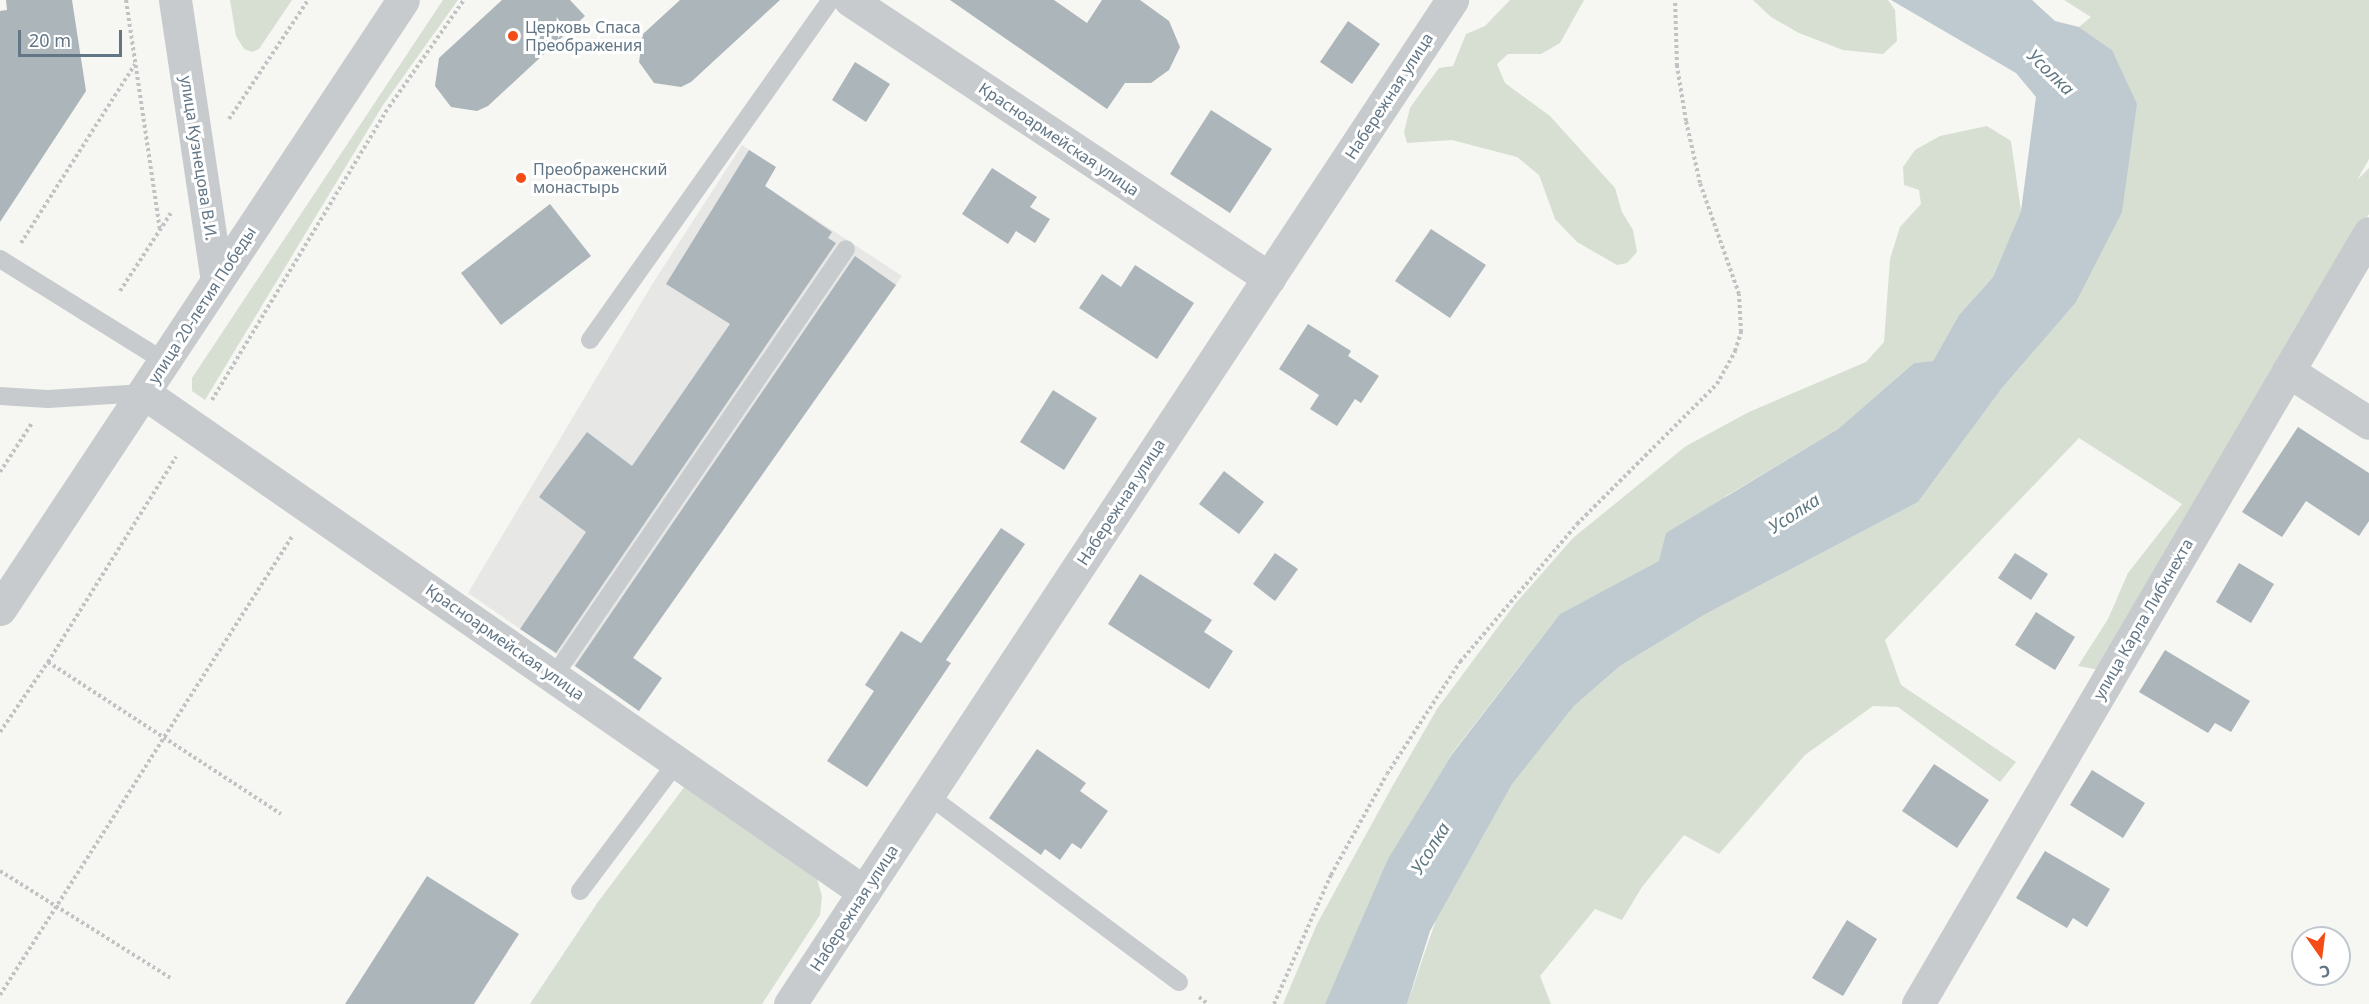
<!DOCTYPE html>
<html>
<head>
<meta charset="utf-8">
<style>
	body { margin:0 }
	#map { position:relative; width:2369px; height:1004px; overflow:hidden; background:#f6f6f2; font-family:"Noto Sans",sans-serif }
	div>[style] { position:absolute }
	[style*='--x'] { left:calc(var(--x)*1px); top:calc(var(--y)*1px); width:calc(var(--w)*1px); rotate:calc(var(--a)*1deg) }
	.built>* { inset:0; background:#e7e8e6 }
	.green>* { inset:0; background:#d7dfd3 }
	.water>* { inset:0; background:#becacf }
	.building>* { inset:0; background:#acb5ba }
	.path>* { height:4px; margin-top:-2px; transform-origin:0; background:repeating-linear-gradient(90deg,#c0c2c4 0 3px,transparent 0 6px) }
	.service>* { height:18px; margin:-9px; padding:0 9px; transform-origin:9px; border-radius:9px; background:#c8cbce }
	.minor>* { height:33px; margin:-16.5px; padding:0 16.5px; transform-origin:16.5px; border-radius:16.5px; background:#c8cbce }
	.tertiary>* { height:33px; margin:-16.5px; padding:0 16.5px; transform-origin:16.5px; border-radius:16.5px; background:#c8cbce }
	.dots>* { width:16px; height:16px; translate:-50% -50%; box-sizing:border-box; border:3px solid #fff; border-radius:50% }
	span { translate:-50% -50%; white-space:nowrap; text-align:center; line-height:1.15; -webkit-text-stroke:6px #fff; paint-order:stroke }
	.poi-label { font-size:16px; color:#627686 }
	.left { translate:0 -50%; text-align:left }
	.street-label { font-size:16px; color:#627686 }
	.water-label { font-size:18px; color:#5e7883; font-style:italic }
	.north { position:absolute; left:2291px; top:926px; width:60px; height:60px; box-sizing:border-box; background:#fff; border:2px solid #c0c8cf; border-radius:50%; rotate:166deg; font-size:16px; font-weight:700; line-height:24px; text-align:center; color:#627686 }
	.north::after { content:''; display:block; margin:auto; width:21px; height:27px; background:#f34c16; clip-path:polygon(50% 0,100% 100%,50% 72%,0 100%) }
	.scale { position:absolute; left:18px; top:30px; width:104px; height:27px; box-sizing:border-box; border:3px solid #627686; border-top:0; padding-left:8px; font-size:18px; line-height:21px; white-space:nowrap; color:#627686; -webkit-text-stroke:4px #fff; paint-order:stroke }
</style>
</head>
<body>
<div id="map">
	<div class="built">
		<i style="clip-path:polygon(742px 145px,776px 167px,765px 186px,902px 276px,633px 657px,662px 678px,639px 711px,468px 593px,653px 283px)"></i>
	</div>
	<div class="green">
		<i style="clip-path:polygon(230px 0,292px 0,259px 49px,252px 52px,244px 49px,236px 36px)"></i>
		<i style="clip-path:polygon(443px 0,458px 0,383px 105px,205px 400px,192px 391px,192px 378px)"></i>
		<i style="clip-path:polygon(1510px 0,1584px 0,1560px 43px,1541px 54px,1508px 54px,1497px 64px,1505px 83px,1550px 116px,1615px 188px,1622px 212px,1633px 230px,1637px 252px,1627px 263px,1617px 265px,1577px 242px,1555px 219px,1539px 175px,1517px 157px,1452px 140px,1407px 143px,1404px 132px,1410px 108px,1422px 91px,1439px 68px,1453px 66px,1466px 34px,1485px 26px)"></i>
		<i style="clip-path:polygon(1753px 0,1888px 0,1895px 10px,1897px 41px,1883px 54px,1843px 50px,1799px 33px,1771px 17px)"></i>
		<i style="clip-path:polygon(2064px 0,2369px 0,2369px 159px,2357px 180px,2369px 168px,2369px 214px,2111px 660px,2100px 670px,2078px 666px,2108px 619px,2128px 573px,2182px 504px,2079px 438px,1885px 640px,1901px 685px,2016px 762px,2000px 782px,1898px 707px,1873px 706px,1805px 755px,1719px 854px,1684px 835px,1642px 887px,1622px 920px,1595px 909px,1540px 976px,1551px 1004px,1407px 1004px,1436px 920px,1512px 783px,1574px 706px,1620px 666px,1704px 615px,1918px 502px,2002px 388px,2076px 301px,2112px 50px,2079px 27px,2091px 17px)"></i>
		<i style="clip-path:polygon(1987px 126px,2011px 141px,2021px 211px,1993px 277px,1959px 315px,1933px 361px,1914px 363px,1838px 429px,1726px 496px,1660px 561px,1560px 614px,1453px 752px,1325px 1004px,1283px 1004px,1317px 924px,1392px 787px,1437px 709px,1515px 604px,1573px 538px,1686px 446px,1749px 412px,1866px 362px,1884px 342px,1890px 259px,1900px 227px,1921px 204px,1919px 190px,1904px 185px,1903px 167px,1915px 150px,1940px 136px)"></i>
		<i style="clip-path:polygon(685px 786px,817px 879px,822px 896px,820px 915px,762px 1004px,530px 1004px,598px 902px)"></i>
	</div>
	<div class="water">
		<i style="clip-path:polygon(1891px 0,2032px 0,2055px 21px,2079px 27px,2112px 50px,2137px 104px,2122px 212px,2076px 302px,2002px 388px,1918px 502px,1704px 615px,1620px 666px,1574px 706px,1512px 784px,1430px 931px,1407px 1004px,1325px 1004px,1388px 859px,1453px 753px,1560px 614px,1659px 561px,1666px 533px,1838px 429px,1914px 363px,1933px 361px,1959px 315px,1993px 277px,2021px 211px,2036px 97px,2016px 73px)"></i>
	</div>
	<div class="building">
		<i style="clip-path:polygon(6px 0,72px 0,86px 91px,0 222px,0 11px,7px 10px)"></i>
		<i style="clip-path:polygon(502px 0,570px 0,585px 16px,488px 106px,477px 111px,451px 107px,435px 86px,439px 58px)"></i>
		<i style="clip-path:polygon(680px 0,780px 0,691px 82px,681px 87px,654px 83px,639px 62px,643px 34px)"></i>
		<i style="clip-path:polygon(950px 0,1054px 0,1087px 23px,1102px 0,1140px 0,1169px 21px,1180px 47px,1169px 70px,1151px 83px,1125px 83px,1107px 109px)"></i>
		<i style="clip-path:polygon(1348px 21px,1380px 44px,1352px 84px,1320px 62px)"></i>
		<i style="clip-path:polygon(855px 62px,890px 84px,866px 122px,832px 100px)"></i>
		<i style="clip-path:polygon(1211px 110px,1272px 149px,1230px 213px,1170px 174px)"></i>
		<i style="clip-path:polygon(749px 150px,776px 167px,765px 186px,832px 232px,828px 238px,836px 243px,556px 653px,520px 629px,586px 532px,539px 497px,587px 432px,632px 466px,730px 324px,666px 284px)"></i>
		<i style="clip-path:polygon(992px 168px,1037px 197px,1030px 207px,1050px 219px,1035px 243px,1016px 231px,1008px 244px,962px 214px)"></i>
		<i style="clip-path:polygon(550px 204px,591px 256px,501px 325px,461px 273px)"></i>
		<i style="clip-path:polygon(1431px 229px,1486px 265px,1450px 318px,1395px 281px)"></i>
		<i style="clip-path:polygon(855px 256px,896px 285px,633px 658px,662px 678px,639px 711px,575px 666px)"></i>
		<i style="clip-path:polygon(1135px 265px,1194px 303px,1157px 359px,1079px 308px,1102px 274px,1121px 287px)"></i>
		<i style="clip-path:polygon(1308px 324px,1351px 351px,1348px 356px,1379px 376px,1361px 403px,1355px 399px,1337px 426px,1310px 409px,1319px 395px,1279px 369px)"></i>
		<i style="clip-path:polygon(1053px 390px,1097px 418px,1064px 470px,1020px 442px)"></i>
		<i style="clip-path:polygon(2298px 427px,2369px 473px,2369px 521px,2359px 536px,2306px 501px,2282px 537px,2242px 512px)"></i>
		<i style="clip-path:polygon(1224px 471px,1264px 502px,1239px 534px,1199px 504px)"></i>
		<i style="clip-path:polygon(1001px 528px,1025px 544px,946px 660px,951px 663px,867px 787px,827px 761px,874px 691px,865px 685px,901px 631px,921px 643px)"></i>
		<i style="clip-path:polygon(1275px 553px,1298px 569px,1275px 601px,1253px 584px)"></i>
		<i style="clip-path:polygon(2015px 553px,2048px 574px,2031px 600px,1998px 578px)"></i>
		<i style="clip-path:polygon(2239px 563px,2274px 584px,2251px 623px,2216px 602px)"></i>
		<i style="clip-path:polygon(1140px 574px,1212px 620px,1204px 632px,1233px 651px,1209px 689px,1108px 624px)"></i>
		<i style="clip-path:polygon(2036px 612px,2075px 637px,2055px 670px,2015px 645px)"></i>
		<i style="clip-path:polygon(2165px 650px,2250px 701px,2231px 732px,2215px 723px,2208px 733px,2139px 692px)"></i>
		<i style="clip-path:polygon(1037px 749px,1086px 783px,1080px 791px,1108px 811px,1081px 849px,1072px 843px,1060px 860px,1045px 849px,1041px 855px,989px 818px)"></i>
		<i style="clip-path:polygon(1934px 764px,1989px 800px,1957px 848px,1902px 811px)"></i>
		<i style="clip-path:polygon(2092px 770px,2145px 803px,2123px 838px,2070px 805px)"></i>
		<i style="clip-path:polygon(2045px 851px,2110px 889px,2087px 927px,2073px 918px,2067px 928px,2016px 898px)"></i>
		<i style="clip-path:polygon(427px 876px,519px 934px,474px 1004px,345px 1004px)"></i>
		<i style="clip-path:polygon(1847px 920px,1877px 939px,1843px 996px,1812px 978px)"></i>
	</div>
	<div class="path">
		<i style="--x:126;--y:0;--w:232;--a:81.6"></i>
		<i style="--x:229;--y:119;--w:143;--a:-56.4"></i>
		<i style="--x:21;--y:243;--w:212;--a:-57.5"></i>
		<i style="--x:120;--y:291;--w:93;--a:-56.8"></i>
		<i style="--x:212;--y:400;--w:342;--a:-58.9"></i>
		<i style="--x:389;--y:107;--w:131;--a:-55"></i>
		<i style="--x:0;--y:472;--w:59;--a:-56.9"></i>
		<i style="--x:48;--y:662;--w:278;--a:33.1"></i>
		<i style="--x:0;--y:732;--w:85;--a:-55.6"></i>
		<i style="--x:48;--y:662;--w:242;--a:-58"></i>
		<i style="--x:0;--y:871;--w:203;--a:32.1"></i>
		<i style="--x:0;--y:995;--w:545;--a:-57.5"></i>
		<i style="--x:1199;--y:997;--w:11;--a:38"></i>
		<i style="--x:1274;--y:1004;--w:141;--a:-66.2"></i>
		<i style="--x:1331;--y:875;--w:115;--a:-61"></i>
		<i style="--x:1387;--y:774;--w:134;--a:-56.9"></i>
		<i style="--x:1460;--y:662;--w:181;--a:-49.7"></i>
		<i style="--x:1577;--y:524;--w:198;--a:-45"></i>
		<i style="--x:1717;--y:384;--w:38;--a:-61"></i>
		<i style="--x:1735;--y:351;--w:20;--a:-72"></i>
		<i style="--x:1741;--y:332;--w:38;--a:-93"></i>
		<i style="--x:1739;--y:294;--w:118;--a:-109.4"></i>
		<i style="--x:1700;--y:183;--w:64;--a:-102.7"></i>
		<i style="--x:1686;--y:121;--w:56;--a:-99.3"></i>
		<i style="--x:1677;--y:66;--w:66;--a:-91.7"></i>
	</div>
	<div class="service">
		<i style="--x:0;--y:259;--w:193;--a:31.9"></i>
		<i style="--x:590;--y:340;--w:417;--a:-54.7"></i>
		<i style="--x:0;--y:396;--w:48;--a:3.6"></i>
		<i style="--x:48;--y:399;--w:96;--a:-3.6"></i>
		<i style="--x:554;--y:676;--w:517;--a:-55.63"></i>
		<i style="--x:928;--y:795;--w:313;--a:36.7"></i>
		<i style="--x:580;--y:891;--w:161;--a:-53.1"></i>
	</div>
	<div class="minor">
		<i style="--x:175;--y:0;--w:284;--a:81.5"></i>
		<i style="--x:850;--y:0;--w:503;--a:33.56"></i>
		<i style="--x:2288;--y:371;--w:96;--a:32.7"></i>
		<i style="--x:144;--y:393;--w:876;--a:34.72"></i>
		<i style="--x:790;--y:1004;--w:1203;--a:-56.6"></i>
		<i style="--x:1918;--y:1004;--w:893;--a:-59.67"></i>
	</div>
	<div class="tertiary">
		<i style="--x:0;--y:609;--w:730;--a:-56.51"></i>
	</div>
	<div class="dots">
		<i style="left:513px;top:36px;background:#f34c16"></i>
		<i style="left:521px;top:178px;background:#f34c16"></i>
	</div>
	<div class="poi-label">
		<span class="left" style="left:525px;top:36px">Церковь Спаса<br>Преображения</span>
		<span class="left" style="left:533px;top:178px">Преображенский<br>монастырь</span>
	</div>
	<div class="street-label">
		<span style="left:1389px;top:96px;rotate:-57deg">Набережная улица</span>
		<span style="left:1059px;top:139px;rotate:34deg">Красноармейская улица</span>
		<span style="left:199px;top:158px;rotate:81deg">улица Кузнецова В.И.</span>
		<span style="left:202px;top:305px;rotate:-57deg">улица 20-летия Победы</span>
		<span style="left:1121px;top:502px;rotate:-57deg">Набережная улица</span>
		<span style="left:2143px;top:619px;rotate:-60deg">улица Карла Либкнехта</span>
		<span style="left:505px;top:642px;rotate:35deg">Красноармейская улица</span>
		<span style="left:854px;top:908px;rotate:-57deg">Набережная улица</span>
	</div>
	<div class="water-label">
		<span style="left:2051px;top:72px;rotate:44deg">Усолка</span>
		<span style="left:1794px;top:513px;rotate:-33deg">Усолка</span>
		<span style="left:1430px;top:848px;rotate:-58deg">Усолка</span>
	</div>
	<div class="north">С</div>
	<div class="scale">20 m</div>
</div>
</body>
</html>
